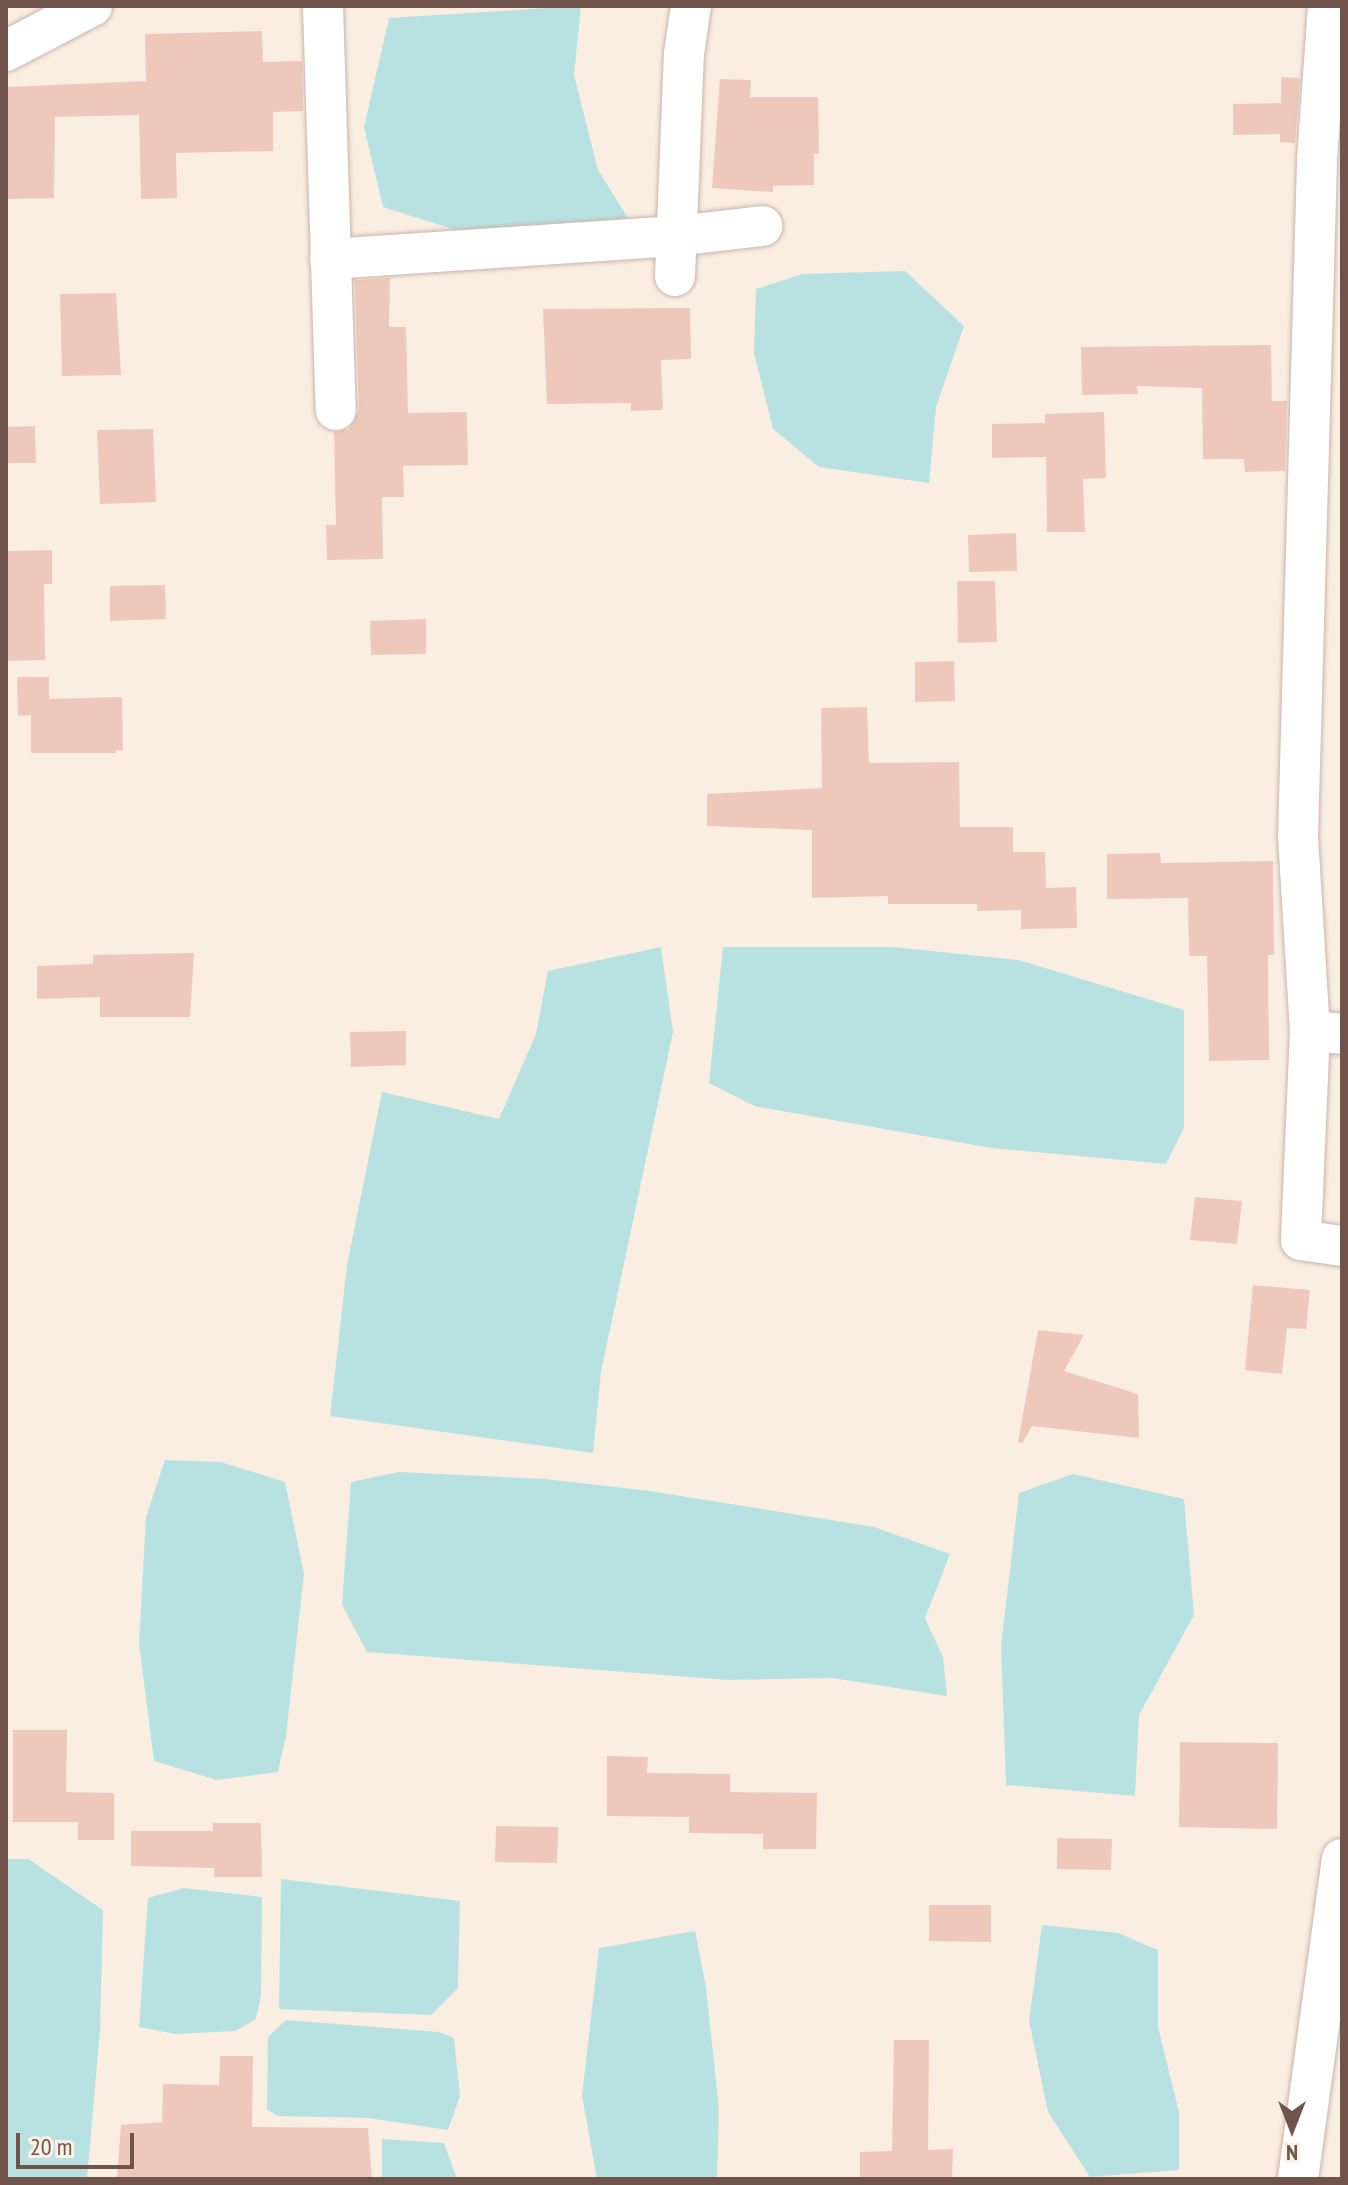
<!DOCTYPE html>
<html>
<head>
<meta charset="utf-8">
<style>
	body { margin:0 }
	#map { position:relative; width:1348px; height:2185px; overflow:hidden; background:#faeee2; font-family:"PT Sans Narrow",sans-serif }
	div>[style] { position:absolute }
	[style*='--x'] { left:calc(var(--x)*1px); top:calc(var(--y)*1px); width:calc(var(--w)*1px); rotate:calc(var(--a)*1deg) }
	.water>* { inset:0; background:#b8e2e2 }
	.building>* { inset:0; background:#eec9bb }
	.roads { filter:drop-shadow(0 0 2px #cab4aa) drop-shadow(0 0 2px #cab4aa) }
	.street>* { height:40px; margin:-20px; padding:0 20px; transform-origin:20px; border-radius:20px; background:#fff }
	span { translate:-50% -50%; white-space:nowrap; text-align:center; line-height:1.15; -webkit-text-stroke:6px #fef2e8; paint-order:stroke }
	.frame { position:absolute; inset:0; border:8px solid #70534a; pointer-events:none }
	.north { position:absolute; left:1252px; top:2089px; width:80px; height:80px; -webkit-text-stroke:6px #fef2e8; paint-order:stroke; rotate:180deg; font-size:22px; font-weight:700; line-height:32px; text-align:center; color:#70534a }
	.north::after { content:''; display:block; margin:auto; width:28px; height:36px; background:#70534a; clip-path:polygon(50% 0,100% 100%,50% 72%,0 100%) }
	.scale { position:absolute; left:16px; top:2133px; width:118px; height:36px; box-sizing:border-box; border:4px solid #70534a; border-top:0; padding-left:10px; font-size:24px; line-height:28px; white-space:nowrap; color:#70534a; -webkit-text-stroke:6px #fef2e8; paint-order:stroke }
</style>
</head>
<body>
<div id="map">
	<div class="water">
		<i style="clip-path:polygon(581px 6px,574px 75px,598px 170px,628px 218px,569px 228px,459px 231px,383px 207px,364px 127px,389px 18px)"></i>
		<i style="clip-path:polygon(905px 271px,964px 326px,936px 407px,929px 483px,819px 467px,773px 429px,754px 353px,756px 289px,803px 274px)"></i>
		<i style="clip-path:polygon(661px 947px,673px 1032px,601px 1372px,593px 1453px,330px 1416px,347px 1265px,382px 1092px,499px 1119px,536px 1034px,548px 971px)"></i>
		<i style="clip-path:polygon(723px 947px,893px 947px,1018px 960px,1184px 1010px,1184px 1128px,1166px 1164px,992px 1148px,754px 1106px,709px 1083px)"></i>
		<i style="clip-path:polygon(165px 1460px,221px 1462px,285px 1482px,304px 1574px,286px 1736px,278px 1772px,217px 1780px,154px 1761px,139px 1643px,146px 1517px)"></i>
		<i style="clip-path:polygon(399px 1472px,545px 1479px,650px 1491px,874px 1527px,950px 1554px,925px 1618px,943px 1657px,947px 1696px,832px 1678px,728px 1680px,367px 1652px,342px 1605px,351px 1482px)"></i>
		<i style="clip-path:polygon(1073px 1474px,1184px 1499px,1194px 1615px,1139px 1715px,1135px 1796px,1006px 1785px,1001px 1646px,1019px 1493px)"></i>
		<i style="clip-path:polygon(6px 1859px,28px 1859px,103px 1910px,100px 2031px,87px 2179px,6px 2179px)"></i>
		<i style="clip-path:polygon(281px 1879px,460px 1901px,458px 1988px,431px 2015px,279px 2009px)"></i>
		<i style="clip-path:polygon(184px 1888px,262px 1897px,261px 1995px,256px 2019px,236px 2031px,175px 2034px,139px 2027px,148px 1898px)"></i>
		<i style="clip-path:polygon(1042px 1925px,1118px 1933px,1158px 1950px,1158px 2027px,1179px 2112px,1179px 2170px,1090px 2177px,1048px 2112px,1029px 2021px)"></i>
		<i style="clip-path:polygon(695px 1931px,706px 1987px,719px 2109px,717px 2179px,597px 2179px,582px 2096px,599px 1948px)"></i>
		<i style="clip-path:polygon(286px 2020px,439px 2032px,454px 2038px,460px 2096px,448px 2130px,368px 2118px,277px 2116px,267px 2109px,268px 2037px)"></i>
		<i style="clip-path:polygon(382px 2139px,444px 2143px,457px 2179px,382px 2179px)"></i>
	</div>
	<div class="building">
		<i style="clip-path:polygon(262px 31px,263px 62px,302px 61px,303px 111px,273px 112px,273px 151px,176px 153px,177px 198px,141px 199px,139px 115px,55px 117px,54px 198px,6px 199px,6px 87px,146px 81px,145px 34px)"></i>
		<i style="clip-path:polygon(1281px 77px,1300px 78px,1295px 143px,1280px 142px,1280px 134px,1233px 135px,1233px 104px,1281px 103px)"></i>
		<i style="clip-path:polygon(720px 79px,751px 80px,750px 97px,818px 97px,819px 154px,814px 154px,814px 185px,773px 186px,773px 192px,712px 188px)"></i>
		<i style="clip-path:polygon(390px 278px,389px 327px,406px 327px,408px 413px,467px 412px,468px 465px,403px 466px,404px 497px,382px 497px,383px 559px,327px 560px,326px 525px,336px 525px,334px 432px,349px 429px,359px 410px,355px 280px)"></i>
		<i style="clip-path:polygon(116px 293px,121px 375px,62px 376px,60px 294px)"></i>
		<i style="clip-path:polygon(690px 308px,691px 359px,661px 360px,663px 410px,631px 411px,631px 403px,547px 404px,543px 309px)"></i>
		<i style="clip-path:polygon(1271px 345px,1272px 401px,1287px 401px,1285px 471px,1245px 472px,1244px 459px,1203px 459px,1202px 388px,1137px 386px,1138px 394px,1082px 395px,1081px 347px)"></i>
		<i style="clip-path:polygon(1104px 412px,1106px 478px,1083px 479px,1085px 532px,1047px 532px,1046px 457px,992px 458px,992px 424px,1045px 423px,1045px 414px)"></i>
		<i style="clip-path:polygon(35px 426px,36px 463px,6px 463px,6px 427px)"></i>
		<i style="clip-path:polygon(153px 429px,156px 502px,100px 504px,97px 430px)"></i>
		<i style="clip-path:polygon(1016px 533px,1017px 571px,969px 572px,968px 535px)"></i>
		<i style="clip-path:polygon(52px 550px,52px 584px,44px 584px,45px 660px,6px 661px,6px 551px)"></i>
		<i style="clip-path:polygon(957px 581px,995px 581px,997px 642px,958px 643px)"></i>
		<i style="clip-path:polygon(165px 585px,166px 619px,110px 621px,110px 586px)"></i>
		<i style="clip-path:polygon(426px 619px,426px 654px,371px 655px,370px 621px)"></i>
		<i style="clip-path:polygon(954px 661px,955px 701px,915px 702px,915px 662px)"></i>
		<i style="clip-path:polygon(17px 677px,49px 677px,49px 699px,122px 697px,123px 750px,116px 750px,116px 753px,31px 753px,31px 715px,18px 716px)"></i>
		<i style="clip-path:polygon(867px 707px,869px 763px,959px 762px,960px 827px,1013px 827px,1013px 852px,1045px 852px,1046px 888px,1076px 887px,1077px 928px,1021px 929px,1021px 910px,977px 911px,977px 904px,888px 904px,888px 896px,812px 898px,812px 830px,707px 826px,707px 794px,822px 788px,821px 708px)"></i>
		<i style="clip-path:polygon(1160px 853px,1161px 863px,1273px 861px,1274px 955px,1268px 955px,1269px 1060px,1209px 1061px,1207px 956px,1189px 956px,1188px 898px,1107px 899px,1107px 854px)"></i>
		<i style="clip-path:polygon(194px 953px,190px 1017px,100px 1017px,100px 997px,37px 999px,37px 966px,93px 964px,93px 955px)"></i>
		<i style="clip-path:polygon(406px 1031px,406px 1065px,351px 1067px,350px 1032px)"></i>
		<i style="clip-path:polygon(1195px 1197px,1242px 1201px,1237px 1244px,1190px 1240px)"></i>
		<i style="clip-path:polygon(1253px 1285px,1310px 1290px,1306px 1329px,1287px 1328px,1282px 1374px,1245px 1370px)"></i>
		<i style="clip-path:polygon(1038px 1330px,1084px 1335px,1064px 1371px,1138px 1394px,1139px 1438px,1032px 1426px,1022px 1443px,1018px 1442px)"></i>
		<i style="clip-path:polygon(13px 1730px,67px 1730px,66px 1792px,114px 1793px,114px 1840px,78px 1840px,78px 1822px,13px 1822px)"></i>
		<i style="clip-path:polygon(1180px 1742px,1278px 1743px,1277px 1829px,1179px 1827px)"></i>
		<i style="clip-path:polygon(607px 1756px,648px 1757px,647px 1773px,730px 1774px,730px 1792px,817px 1793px,816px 1849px,763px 1849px,763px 1834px,689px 1833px,689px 1817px,607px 1816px)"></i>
		<i style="clip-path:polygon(213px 1823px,261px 1823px,262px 1877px,214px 1877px,214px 1868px,131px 1866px,131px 1831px,213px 1831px)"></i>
		<i style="clip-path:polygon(496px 1826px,558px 1827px,557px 1863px,495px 1862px)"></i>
		<i style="clip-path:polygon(1057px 1838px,1112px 1839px,1111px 1870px,1057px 1869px)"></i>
		<i style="clip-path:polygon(929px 1905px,991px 1905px,991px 1942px,929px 1941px)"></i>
		<i style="clip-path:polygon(894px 2040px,929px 2040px,928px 2150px,953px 2149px,952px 2179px,860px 2179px,860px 2152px,892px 2151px)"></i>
		<i style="clip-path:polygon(220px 2056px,253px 2056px,252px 2127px,368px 2128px,372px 2179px,117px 2179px,121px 2125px,162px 2122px,163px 2084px,219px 2085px)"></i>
	</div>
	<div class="roads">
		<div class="street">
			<i style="--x:323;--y:6;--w:404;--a:88.2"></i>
			<i style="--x:1328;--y:6;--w:155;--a:94.1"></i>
			<i style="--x:1317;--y:161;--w:675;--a:91.61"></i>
			<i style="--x:1298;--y:836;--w:195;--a:86.5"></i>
			<i style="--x:1310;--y:1031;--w:32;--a:5"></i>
			<i style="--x:6;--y:51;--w:97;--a:-27.6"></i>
			<i style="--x:330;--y:259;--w:347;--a:-3.8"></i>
			<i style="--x:676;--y:236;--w:87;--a:-6.6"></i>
			<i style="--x:675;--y:276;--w:222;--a:-87.7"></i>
			<i style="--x:684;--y:54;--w:49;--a:-81.7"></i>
			<i style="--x:1310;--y:1031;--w:209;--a:92.5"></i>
			<i style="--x:1301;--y:1240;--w:41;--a:8.3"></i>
			<i style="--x:1298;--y:2179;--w:323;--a:-82.2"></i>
		</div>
	</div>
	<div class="frame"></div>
	<div class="north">N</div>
	<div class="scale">20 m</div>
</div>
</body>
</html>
